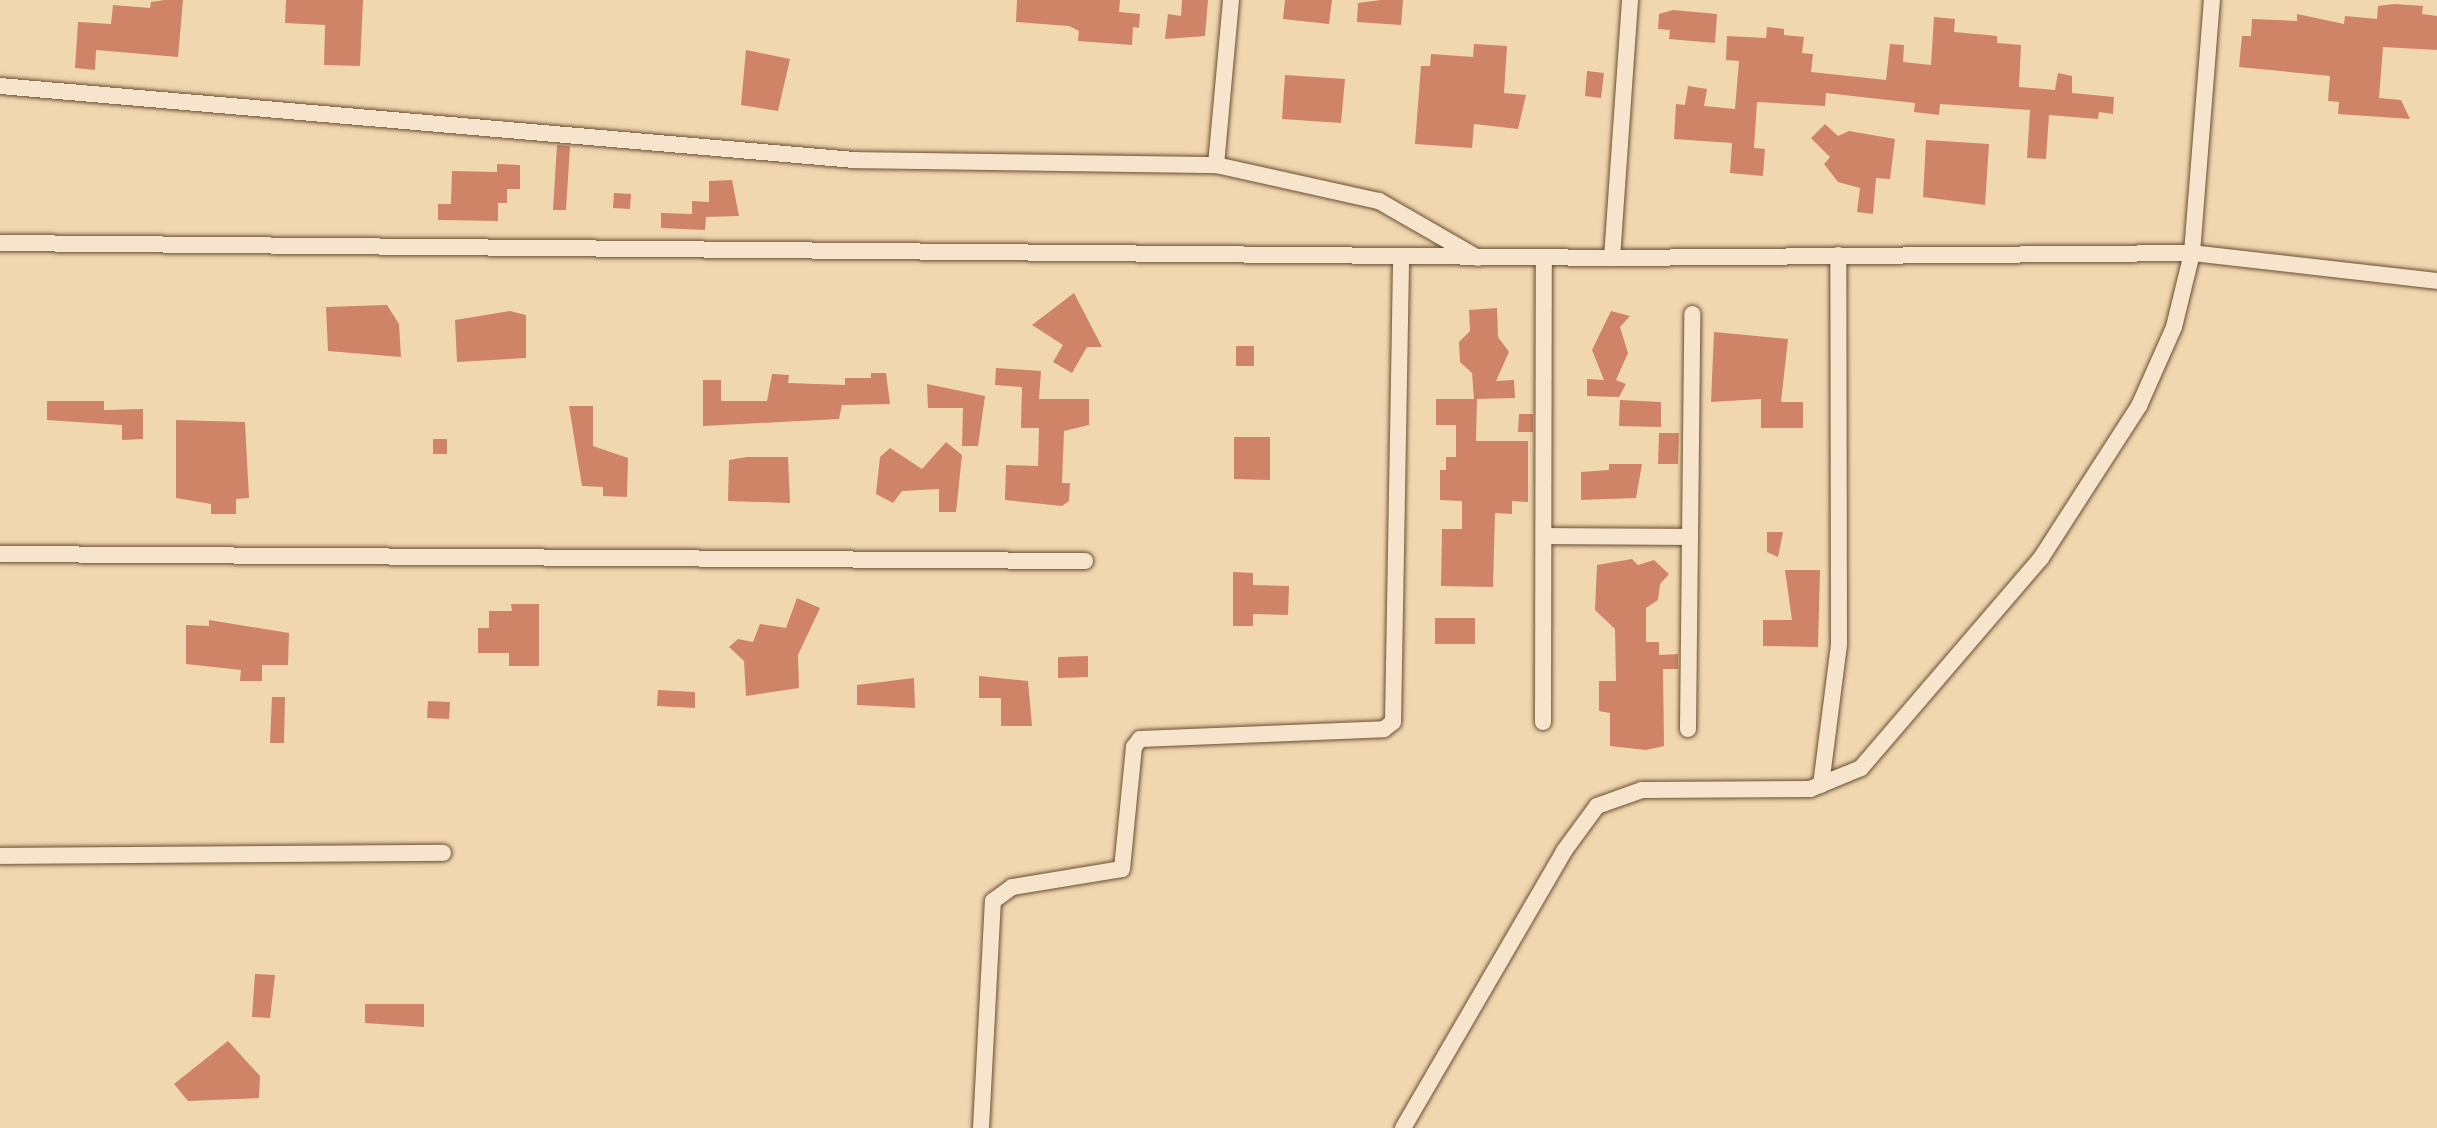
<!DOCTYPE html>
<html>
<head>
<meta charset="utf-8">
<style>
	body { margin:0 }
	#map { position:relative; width:2437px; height:1128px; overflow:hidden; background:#f1d7b0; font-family:"IM FELL Double Pica",serif }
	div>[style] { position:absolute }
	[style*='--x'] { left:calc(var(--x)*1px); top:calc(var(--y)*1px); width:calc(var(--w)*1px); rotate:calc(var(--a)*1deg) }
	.building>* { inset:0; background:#cf8367 }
	.roads { filter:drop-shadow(0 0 2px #684f31) drop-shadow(0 0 2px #684f31) }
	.minor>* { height:16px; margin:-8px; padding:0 8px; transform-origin:8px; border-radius:8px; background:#f6e5cc }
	span { translate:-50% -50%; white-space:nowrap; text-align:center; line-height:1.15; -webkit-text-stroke:5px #f6e5cc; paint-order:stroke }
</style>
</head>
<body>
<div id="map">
	<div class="building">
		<i style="clip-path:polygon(165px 0,183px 0,178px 57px,96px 50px,95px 70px,75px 68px,78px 22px,111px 24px,113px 5px,150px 8px,151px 2px)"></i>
		<i style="clip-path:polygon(286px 0,363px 0,360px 66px,324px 65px,325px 25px,285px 23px)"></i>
		<i style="clip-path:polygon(1017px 0,1120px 0,1119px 12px,1140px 14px,1139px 28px,1133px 27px,1132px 45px,1078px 41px,1079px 31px,1069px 26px,1016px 22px)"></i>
		<i style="clip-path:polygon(1182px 0,1208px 0,1205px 36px,1165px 39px,1168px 14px,1181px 16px)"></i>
		<i style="clip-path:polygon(1285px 0,1332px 0,1329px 24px,1283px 19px)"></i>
		<i style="clip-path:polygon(1381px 0,1403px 0,1401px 25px,1357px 22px,1358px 3px)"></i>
		<i style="clip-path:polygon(2394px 4px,2423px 6px,2422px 14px,2437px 16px,2437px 50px,2383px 47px,2379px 98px,2401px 100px,2410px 119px,2338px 114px,2339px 102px,2328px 101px,2330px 76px,2239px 67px,2242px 36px,2251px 36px,2252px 19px,2297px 21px,2297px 14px,2344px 24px,2345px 16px,2377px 19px,2378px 6px)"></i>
		<i style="clip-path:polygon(1673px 10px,1717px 14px,1715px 43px,1669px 39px,1670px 30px,1658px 29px,1659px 14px)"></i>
		<i style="clip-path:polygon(1934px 17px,1955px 19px,1954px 32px,1997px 36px,1997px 43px,2021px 45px,2019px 87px,2055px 90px,2058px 73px,2072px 76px,2072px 93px,2114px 97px,2113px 114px,2099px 112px,2098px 119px,2049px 115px,2046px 159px,2027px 158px,2030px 110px,1940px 104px,1939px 115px,1914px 112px,1915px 103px,1826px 93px,1825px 106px,1757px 102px,1754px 148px,1765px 149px,1763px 176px,1730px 173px,1732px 143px,1674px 139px,1676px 104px,1685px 105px,1688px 86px,1707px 89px,1704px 106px,1735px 109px,1739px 61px,1726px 60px,1727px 36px,1766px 38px,1767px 27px,1784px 29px,1784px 35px,1804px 37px,1802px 53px,1813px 54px,1811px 72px,1886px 80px,1890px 44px,1904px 45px,1903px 62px,1931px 65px)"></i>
		<i style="clip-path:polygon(1474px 44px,1507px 46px,1504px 93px,1526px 95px,1518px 129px,1474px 124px,1472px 148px,1415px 144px,1421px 66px,1430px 66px,1431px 54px,1473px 57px)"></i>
		<i style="clip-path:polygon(746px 50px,790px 59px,778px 111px,741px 105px)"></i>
		<i style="clip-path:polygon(1587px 71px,1604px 73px,1601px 98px,1585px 96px)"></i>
		<i style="clip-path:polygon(1285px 75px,1345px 79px,1341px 123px,1282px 119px)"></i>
		<i style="clip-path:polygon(1825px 124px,1838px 136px,1849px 131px,1895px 139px,1890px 179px,1876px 178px,1873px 214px,1857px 212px,1860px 188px,1838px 182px,1824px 164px,1830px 157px,1811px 138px)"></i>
		<i style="clip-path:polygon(1926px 140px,1989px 144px,1985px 205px,1923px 197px)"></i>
		<i style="clip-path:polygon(557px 145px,570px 146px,566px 210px,553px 210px)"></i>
		<i style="clip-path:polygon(497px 164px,520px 165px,520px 189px,507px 189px,507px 203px,498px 203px,498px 221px,438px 220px,438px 204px,451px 204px,452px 171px,497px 172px)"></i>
		<i style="clip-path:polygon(732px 180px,739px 216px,706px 217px,705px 230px,661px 228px,661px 213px,692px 214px,692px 201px,709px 202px,709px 181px)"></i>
		<i style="clip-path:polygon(614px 193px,631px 194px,630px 209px,613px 208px)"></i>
		<i style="clip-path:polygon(1074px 293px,1102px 347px,1087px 347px,1072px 373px,1053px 362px,1063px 345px,1032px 325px)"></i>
		<i style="clip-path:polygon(387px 305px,399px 324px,401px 357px,328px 351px,326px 307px)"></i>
		<i style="clip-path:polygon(1497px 308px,1498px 337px,1509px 352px,1496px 381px,1514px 380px,1515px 398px,1477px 399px,1476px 441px,1528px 441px,1528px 502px,1512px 501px,1512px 514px,1495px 513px,1493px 587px,1441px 586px,1442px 529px,1462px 529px,1462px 501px,1440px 500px,1440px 470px,1446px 470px,1446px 457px,1456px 457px,1456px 425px,1436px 425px,1436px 399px,1474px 399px,1472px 373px,1460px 362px,1459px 342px,1470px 331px,1469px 310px)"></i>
		<i style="clip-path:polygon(510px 311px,526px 315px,526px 358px,457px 362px,455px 320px)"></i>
		<i style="clip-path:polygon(1611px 311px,1630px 316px,1620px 327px,1628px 353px,1616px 380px,1626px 384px,1619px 397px,1587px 396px,1587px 379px,1604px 380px,1592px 350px)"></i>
		<i style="clip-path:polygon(1714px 332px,1788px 339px,1781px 402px,1803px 402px,1803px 428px,1761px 428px,1761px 399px,1711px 402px)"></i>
		<i style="clip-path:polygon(1236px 346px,1254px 346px,1254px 366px,1236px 366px)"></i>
		<i style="clip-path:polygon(996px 368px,1041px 371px,1039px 399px,1089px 399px,1089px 425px,1064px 431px,1062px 483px,1070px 483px,1069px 501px,1062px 506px,1005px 500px,1006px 465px,1038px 466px,1039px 428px,1021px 428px,1022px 387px,995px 385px)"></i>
		<i style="clip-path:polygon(871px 373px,886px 373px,890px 404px,842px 405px,839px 419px,703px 426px,703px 380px,721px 380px,721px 401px,767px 401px,772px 374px,789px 375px,788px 383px,845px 385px,845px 378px,871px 378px)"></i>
		<i style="clip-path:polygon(927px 384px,985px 396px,978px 446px,962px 446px,963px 408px,928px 408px)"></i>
		<i style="clip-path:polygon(1620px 400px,1661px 402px,1661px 427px,1619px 426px)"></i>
		<i style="clip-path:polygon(47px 401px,104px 401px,104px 410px,143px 409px,143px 439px,122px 440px,122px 425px,47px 420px)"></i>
		<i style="clip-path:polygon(569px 406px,593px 406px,593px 446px,628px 458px,627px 497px,603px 496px,603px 487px,582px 486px)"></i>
		<i style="clip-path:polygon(1519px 414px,1533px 414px,1533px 432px,1518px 432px)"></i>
		<i style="clip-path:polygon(176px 420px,245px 422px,249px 498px,236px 499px,236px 514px,211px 514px,211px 504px,176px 498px)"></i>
		<i style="clip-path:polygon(1659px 433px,1679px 433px,1678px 464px,1658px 464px)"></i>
		<i style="clip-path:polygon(1234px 437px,1270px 437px,1270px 480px,1234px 479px)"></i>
		<i style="clip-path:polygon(433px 439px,447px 439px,447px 454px,433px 454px)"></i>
		<i style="clip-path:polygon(946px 442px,962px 455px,956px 512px,939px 512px,939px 489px,902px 491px,893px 503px,876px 494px,880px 457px,890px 448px,922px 469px)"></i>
		<i style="clip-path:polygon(747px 457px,788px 457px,790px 503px,728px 501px,729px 460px)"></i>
		<i style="clip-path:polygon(1609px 464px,1642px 464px,1636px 498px,1581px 500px,1581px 472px,1609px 470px)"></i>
		<i style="clip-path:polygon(1767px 532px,1783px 532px,1778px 557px,1767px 552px)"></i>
		<i style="clip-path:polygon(1632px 559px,1638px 565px,1654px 560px,1669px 574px,1660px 584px,1658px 600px,1646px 608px,1646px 642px,1659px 642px,1659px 655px,1678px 654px,1678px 669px,1663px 669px,1664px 746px,1646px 750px,1610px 746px,1610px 713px,1599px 711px,1599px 681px,1616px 681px,1615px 629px,1595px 610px,1597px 565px)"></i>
		<i style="clip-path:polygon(1785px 570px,1820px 570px,1818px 647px,1763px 646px,1763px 620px,1792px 620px)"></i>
		<i style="clip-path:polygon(1233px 572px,1253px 573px,1253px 585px,1289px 586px,1288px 615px,1253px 614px,1253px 626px,1233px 626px)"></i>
		<i style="clip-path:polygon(797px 598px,820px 608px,798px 655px,799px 688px,746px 696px,744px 661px,729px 647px,738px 639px,753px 642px,760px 624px,786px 628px)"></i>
		<i style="clip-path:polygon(511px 604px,539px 604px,539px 666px,509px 666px,509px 653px,478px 653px,478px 628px,489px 628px,489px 611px,512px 611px)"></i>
		<i style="clip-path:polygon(1435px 618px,1475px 618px,1475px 644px,1435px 644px)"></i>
		<i style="clip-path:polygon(209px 620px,289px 633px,288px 665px,262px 665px,262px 681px,240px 681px,241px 670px,186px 664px,186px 625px,209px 626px)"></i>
		<i style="clip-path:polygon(1088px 656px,1088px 677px,1058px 678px,1058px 657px)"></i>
		<i style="clip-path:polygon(979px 676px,1028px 681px,1032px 726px,1001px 726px,1001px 698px,979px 698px)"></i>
		<i style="clip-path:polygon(914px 678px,915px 708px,857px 705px,857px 685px)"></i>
		<i style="clip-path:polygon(658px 690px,695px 692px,695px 708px,657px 706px)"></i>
		<i style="clip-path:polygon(272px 697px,285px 697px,284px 743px,270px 743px)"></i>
		<i style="clip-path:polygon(428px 701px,450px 702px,449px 719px,427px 718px)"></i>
		<i style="clip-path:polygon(255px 974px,275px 975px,270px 1018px,252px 1017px)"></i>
		<i style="clip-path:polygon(365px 1004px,424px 1004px,424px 1027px,365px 1023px)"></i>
		<i style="clip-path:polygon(228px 1041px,260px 1076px,259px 1098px,188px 1101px,174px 1084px)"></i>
	</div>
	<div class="roads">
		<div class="minor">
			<i style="--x:0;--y:86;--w:858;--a:4.95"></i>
			<i style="--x:855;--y:160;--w:361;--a:0.8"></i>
			<i style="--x:1216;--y:165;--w:167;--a:12.5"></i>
			<i style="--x:1379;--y:201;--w:114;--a:29.9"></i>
			<i style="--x:1216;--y:165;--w:166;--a:-84.8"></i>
			<i style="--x:0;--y:243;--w:1612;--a:0.53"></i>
			<i style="--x:1612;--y:258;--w:259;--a:-86"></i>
			<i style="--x:1612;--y:258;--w:580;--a:-0.49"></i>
			<i style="--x:2192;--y:253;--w:247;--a:6.5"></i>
			<i style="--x:1544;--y:536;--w:146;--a:0.4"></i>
			<i style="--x:0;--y:554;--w:1085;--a:0.37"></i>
			<i style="--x:1543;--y:722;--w:464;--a:-89.9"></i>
			<i style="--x:1688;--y:729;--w:415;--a:-89.4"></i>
			<i style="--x:1821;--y:785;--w:142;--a:-82.7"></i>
			<i style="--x:1839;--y:644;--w:389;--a:-90.1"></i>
			<i style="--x:0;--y:856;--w:443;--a:-0.4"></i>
			<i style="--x:981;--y:1128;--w:227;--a:-87"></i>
			<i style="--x:993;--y:901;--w:24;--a:-36"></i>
			<i style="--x:1012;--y:887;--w:111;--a:-9.3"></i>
			<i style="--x:1122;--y:869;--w:123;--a:-84.4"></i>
			<i style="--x:1134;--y:747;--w:10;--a:-53"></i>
			<i style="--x:1140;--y:739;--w:244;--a:-2.3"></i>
			<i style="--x:1384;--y:729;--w:11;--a:-38"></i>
			<i style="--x:1393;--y:722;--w:462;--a:-89"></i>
			<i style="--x:1403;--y:1128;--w:320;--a:-59.8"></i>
			<i style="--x:1564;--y:851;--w:56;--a:-53.7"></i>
			<i style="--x:1597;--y:806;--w:48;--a:-19.6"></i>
			<i style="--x:1642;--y:790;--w:168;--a:-0.3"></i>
			<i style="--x:1810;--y:789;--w:55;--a:-22.4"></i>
			<i style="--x:1861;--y:768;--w:277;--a:-49.4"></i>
			<i style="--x:2041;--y:558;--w:181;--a:-57.2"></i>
			<i style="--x:2139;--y:406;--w:86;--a:-66.1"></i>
			<i style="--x:2174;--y:327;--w:76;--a:-76.3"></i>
			<i style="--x:2192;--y:253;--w:254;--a:-85.5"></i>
		</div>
	</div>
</div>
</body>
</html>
